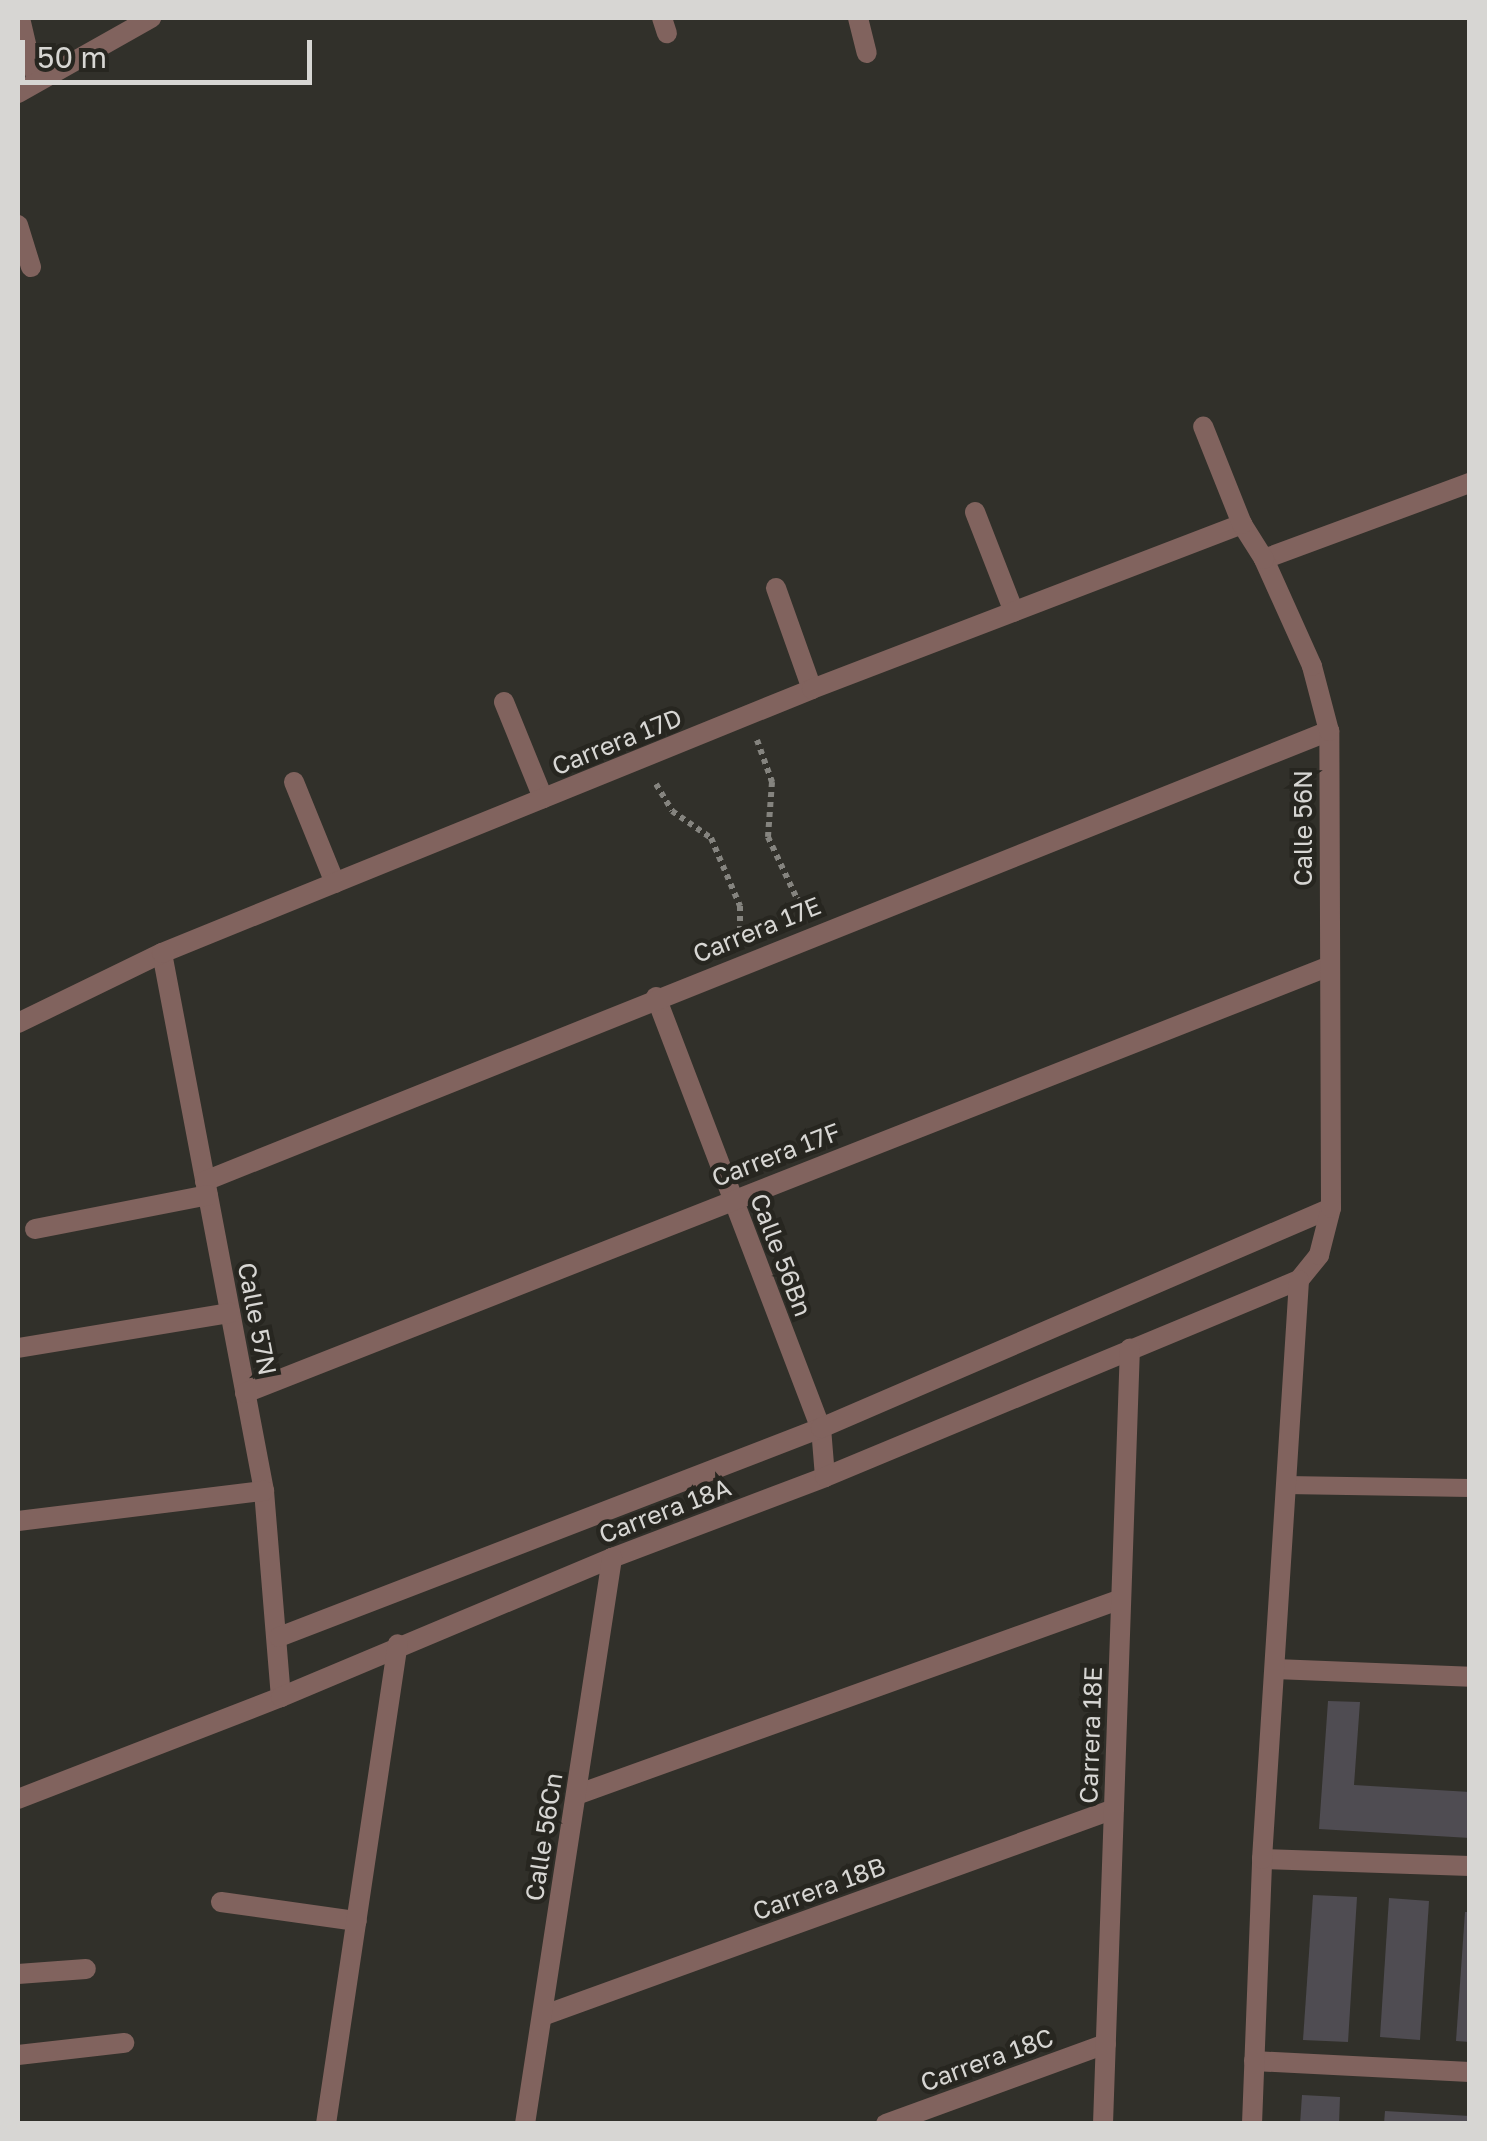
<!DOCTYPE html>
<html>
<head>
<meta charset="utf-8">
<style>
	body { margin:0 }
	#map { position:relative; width:1487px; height:2141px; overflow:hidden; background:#31302a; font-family:"Golos Text",sans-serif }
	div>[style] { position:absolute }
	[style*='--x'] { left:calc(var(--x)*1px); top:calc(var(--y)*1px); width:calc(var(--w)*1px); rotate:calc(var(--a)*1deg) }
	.building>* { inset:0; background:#4f4c52 }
	.path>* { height:6px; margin-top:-3px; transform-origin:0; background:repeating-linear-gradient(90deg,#85847f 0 5px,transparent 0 10px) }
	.lane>* { height:18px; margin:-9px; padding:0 9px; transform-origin:9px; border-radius:9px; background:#81635e }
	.street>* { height:20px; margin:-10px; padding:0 10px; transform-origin:10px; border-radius:10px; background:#81635e }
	span { translate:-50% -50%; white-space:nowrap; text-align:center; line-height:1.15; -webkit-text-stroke:9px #272620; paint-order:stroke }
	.street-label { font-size:25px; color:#d7d6d3 }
	.frame { position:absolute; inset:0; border:20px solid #d7d6d3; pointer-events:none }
	.scale { position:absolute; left:20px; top:40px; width:292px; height:45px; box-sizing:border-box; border:5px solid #d7d6d3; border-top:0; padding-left:12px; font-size:30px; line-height:35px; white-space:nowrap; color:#d7d6d3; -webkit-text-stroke:8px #272620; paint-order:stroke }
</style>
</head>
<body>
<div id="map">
	<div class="building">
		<i style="clip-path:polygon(1328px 1701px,1360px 1702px,1354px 1785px,1470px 1792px,1470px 1838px,1319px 1829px)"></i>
		<i style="clip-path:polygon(1313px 1895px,1357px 1897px,1348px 2042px,1303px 2040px)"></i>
		<i style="clip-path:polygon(1389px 1898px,1429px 1901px,1420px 2040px,1380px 2037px)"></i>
		<i style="clip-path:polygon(1465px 1912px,1470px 1912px,1470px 2042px,1456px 2041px)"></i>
		<i style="clip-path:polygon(1302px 2095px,1340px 2097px,1339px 2124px,1300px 2124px)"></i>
		<i style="clip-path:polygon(1385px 2111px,1470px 2116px,1470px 2124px,1384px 2124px)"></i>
	</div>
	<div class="path">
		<i style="--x:757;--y:740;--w:45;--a:70.3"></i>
		<i style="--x:772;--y:782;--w:55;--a:94.2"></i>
		<i style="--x:768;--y:837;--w:68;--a:64.9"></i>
		<i style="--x:797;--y:899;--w:14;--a:36"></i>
		<i style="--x:656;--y:784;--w:31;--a:59"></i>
		<i style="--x:672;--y:811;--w:47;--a:34.7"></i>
		<i style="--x:711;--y:838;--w:74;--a:66.9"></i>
		<i style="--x:740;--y:906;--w:30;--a:90"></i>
	</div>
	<div class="lane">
		<i style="--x:21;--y:18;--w:66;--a:76.8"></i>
		<i style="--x:1286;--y:1485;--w:184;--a:0.9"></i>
	</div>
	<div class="street">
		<i style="--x:662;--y:18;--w:16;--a:72"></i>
		<i style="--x:858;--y:18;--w:36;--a:76"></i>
		<i style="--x:18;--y:93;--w:153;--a:-29.4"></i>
		<i style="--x:18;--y:225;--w:44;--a:72.8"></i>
		<i style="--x:975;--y:512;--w:107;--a:68.7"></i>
		<i style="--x:1264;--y:559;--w:220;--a:-20.3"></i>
		<i style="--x:776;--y:588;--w:107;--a:70.4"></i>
		<i style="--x:504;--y:702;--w:104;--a:67.9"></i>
		<i style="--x:294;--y:782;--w:109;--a:67.9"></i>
		<i style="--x:162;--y:953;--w:548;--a:79.26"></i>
		<i style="--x:264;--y:1491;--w:207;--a:85.3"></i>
		<i style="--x:656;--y:997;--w:462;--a:69.1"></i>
		<i style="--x:821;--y:1428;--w:49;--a:85.3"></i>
		<i style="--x:18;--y:1023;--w:160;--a:-25.9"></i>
		<i style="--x:162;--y:953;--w:702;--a:-22.1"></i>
		<i style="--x:812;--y:689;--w:461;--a:-21"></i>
		<i style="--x:205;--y:1181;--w:1211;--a:-21.82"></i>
		<i style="--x:35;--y:1229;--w:176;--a:-11.1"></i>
		<i style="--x:18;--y:1348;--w:215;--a:-9.4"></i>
		<i style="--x:245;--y:1393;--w:1163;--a:-21.49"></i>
		<i style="--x:18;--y:1521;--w:248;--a:-7"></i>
		<i style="--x:279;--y:1637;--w:581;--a:-21.09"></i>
		<i style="--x:821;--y:1428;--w:555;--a:-23.33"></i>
		<i style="--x:1275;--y:1669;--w:195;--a:2.3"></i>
		<i style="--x:576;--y:1795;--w:579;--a:-19.78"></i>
		<i style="--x:18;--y:1799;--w:282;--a:-21.2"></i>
		<i style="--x:281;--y:1697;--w:359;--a:-22.8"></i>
		<i style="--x:612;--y:1558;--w:228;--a:-20.8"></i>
		<i style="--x:825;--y:1477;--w:513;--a:-22.57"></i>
		<i style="--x:1299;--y:1280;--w:32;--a:-51"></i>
		<i style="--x:1319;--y:1255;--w:49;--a:-75.7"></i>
		<i style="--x:1331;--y:1208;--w:477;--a:-90.2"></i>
		<i style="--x:1329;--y:731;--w:67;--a:-104.7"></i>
		<i style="--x:1312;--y:666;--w:117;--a:-114.2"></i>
		<i style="--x:1264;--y:559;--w:41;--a:-122.2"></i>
		<i style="--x:1242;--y:524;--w:105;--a:-111.7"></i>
		<i style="--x:1262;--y:1859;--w:208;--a:1.9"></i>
		<i style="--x:221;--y:1902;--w:137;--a:8"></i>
		<i style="--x:18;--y:1974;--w:68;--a:-4.2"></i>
		<i style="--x:542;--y:2016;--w:608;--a:-19.89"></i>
		<i style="--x:18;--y:2055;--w:107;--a:-6.5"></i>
		<i style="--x:1254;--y:2061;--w:216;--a:2.9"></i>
		<i style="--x:326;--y:2124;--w:485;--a:-81.5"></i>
		<i style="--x:525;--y:2124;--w:573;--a:-81.26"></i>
		<i style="--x:886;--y:2124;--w:234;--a:-20"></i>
		<i style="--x:1103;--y:2124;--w:776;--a:-88.01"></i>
		<i style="--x:1252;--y:2124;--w:265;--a:-87.8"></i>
		<i style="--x:1262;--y:1859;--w:580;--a:-86.34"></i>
	</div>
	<div class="street-label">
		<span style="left:617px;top:742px;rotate:-22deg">Carrera 17D</span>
		<span style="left:1303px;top:828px;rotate:-90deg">Calle 56N</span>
		<span style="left:757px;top:930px;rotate:-22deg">Carrera 17E</span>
		<span style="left:776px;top:1155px;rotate:-21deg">Carrera 17F</span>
		<span style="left:781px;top:1255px;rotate:69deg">Calle 56Bn</span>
		<span style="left:257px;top:1319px;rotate:79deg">Calle 57N</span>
		<span style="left:665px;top:1511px;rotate:-21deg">Carrera 18A</span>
		<span style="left:1091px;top:1735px;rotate:-88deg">Carrera 18E</span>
		<span style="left:544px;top:1837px;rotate:-81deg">Calle 56Cn</span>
		<span style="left:819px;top:1889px;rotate:-20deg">Carrera 18B</span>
		<span style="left:987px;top:2060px;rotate:-20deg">Carrera 18C</span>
	</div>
	<div class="frame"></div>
	<div class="scale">50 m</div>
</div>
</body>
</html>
